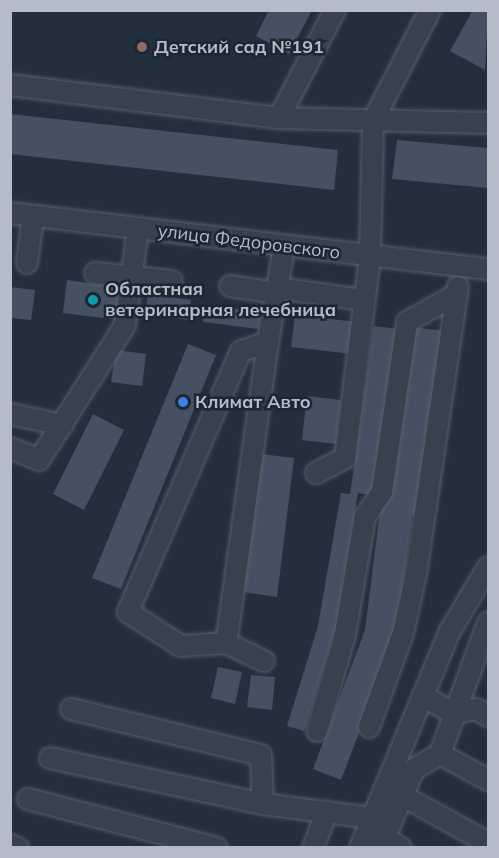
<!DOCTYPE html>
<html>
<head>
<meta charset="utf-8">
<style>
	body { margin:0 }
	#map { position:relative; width:499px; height:858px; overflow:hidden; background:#242f3e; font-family:Mulish,sans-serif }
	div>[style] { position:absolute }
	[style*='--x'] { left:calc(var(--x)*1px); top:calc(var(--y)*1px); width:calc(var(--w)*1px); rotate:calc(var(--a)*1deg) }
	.building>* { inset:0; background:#455162 }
	.roads { filter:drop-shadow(0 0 2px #565f6c) drop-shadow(0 0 2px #565f6c) }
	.minor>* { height:20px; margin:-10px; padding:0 10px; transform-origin:10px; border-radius:10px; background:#38414e }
	.dots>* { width:16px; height:16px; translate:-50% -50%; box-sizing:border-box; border:3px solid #1d2633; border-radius:50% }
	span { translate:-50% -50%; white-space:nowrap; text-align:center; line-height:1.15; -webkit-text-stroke:5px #1d2633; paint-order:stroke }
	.poi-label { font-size:18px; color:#b4bcc9; font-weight:700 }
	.left { translate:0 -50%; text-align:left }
	.street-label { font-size:18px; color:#b4bcc9 }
	.frame { position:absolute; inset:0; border:12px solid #b4bcc9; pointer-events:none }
</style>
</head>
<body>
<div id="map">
	<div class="building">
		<i style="clip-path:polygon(269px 10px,312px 10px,289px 54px,256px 36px)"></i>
		<i style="clip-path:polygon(473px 10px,488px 10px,485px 70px,450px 51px)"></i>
		<i style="clip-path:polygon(10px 114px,338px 150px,334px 190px,10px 154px)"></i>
		<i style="clip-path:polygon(397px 140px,488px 148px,488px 188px,392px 179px)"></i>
		<i style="clip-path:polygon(67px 280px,122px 288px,118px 320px,63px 313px)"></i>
		<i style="clip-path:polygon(10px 287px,35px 290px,31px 320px,10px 318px)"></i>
		<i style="clip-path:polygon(148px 294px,191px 300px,189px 320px,145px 314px)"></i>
		<i style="clip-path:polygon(205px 305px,261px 312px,259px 329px,203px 322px)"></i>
		<i style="clip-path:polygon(295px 315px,357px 322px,353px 354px,291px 347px)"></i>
		<i style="clip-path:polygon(374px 326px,398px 329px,373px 495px,358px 493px,335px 631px,304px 731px,287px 726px,318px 626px,341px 493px,350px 494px)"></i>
		<i style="clip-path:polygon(412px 327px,445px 331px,420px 516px,412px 515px,396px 636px,341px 780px,313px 769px,365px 630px,381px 504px,388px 502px)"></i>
		<i style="clip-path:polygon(188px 344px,216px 355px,121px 589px,92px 578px)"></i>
		<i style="clip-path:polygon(116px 350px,146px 354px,142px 386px,111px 382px)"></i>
		<i style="clip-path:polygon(307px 396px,341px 400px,336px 444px,302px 440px)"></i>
		<i style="clip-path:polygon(93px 414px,124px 430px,84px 510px,53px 494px)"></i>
		<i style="clip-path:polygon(260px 454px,294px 458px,277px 597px,243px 592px)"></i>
		<i style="clip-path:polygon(218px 667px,242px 672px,235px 704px,211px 698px)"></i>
		<i style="clip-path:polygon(251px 675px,275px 677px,272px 710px,247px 707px)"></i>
	</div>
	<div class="roads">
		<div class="minor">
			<i style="--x:10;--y:85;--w:271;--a:7"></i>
			<i style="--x:279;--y:118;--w:209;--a:1.4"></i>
			<i style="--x:279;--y:118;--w:122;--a:-62.6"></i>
			<i style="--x:10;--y:213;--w:481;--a:6.7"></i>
			<i style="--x:27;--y:263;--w:47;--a:-82.7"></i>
			<i style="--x:95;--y:273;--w:77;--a:5.9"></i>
			<i style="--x:230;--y:286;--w:48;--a:8.5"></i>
			<i style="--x:277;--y:288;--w:88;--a:7.9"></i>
			<i style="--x:268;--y:342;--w:304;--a:97.9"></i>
			<i style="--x:226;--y:643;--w:45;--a:176.2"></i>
			<i style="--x:181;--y:646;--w:63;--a:-147.3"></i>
			<i style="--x:128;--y:612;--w:284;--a:-66.6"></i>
			<i style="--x:241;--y:351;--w:28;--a:-18"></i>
			<i style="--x:268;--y:342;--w:96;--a:-80.4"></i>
			<i style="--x:10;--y:414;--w:54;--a:11.7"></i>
			<i style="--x:10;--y:448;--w:31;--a:22"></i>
			<i style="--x:39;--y:460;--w:160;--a:-57.5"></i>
			<i style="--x:125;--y:325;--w:97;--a:-82.3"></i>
			<i style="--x:316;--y:473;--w:33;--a:-27"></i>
			<i style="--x:345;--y:458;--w:203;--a:-82.9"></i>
			<i style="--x:370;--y:257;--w:136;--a:-88.7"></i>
			<i style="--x:373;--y:121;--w:125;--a:-62.8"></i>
			<i style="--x:226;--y:643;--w:42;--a:25.3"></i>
			<i style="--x:423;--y:696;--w:34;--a:30"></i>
			<i style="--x:452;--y:713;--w:24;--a:-9"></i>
			<i style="--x:476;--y:709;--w:14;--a:30"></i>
			<i style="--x:71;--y:709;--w:195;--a:13.6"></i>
			<i style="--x:261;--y:755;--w:49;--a:87.7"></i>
			<i style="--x:263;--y:804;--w:111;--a:7.3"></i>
			<i style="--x:369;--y:727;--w:100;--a:-70.1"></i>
			<i style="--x:403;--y:633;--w:60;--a:-77.6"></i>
			<i style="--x:416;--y:574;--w:290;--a:-81.7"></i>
			<i style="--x:317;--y:731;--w:100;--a:-73.7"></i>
			<i style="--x:345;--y:635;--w:120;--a:-80.4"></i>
			<i style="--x:365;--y:517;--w:30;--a:-56"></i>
			<i style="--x:382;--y:492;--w:172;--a:-81.6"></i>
			<i style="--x:407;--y:322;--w:57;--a:-29.2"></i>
			<i style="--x:440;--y:754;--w:55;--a:28.4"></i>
			<i style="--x:50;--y:758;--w:218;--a:12.2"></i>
			<i style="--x:403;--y:796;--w:97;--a:28.9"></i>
			<i style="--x:28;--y:799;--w:195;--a:14.5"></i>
			<i style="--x:385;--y:838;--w:19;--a:32"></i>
			<i style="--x:10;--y:845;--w:9;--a:21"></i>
			<i style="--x:313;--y:848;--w:39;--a:-69"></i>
			<i style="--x:360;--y:848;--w:235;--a:-67.5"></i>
			<i style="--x:450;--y:631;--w:74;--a:-59.3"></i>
			<i style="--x:380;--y:848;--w:86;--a:-66.7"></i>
			<i style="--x:414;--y:769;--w:30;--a:-30"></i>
			<i style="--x:440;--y:754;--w:140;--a:-69.9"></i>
		</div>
	</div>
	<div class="dots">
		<i style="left:142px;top:47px;background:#8d6e63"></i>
		<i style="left:93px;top:300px;background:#0f9aa8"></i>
		<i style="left:183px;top:402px;background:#3f7fe0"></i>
	</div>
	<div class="poi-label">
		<span class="left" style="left:154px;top:47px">Детский сад №191</span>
		<span class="left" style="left:105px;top:300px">Областная<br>ветеринарная лечебница</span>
		<span class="left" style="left:195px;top:402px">Климат Авто</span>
	</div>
	<div class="street-label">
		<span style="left:249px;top:242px;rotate:7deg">улица Федоровского</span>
	</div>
	<div class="frame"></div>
</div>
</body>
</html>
